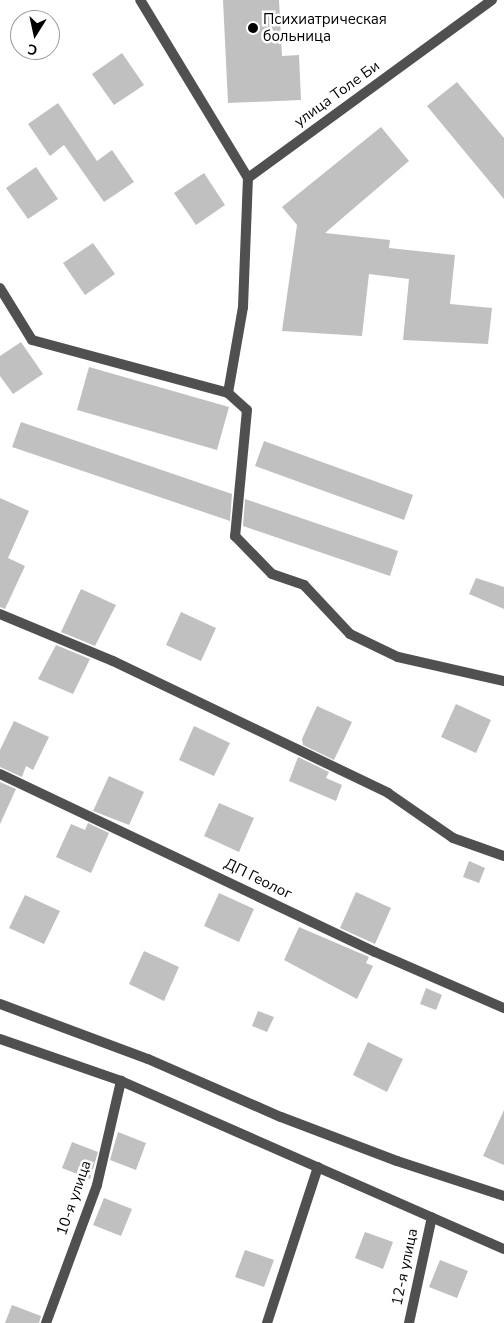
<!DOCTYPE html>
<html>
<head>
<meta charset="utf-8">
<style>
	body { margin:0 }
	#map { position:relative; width:504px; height:1323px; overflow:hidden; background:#fff; font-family:"Nunito Sans",sans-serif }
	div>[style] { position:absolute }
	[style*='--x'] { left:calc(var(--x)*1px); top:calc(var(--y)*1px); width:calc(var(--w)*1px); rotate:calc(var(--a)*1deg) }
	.building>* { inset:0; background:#c0c0c0 }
	.street>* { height:10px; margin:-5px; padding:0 5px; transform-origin:5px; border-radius:5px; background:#505050 }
	.dots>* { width:14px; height:14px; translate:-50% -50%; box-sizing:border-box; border:2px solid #fff; border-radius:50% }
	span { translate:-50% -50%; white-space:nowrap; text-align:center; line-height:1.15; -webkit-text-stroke:5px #fff; paint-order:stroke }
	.poi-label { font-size:15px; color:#000 }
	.left { translate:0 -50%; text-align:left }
	.street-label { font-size:15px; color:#000 }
	.north { position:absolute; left:10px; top:10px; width:50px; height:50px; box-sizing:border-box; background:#fff; border:1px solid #999; border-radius:50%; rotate:190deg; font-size:14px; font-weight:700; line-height:20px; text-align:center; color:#000 }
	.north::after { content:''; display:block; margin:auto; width:18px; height:22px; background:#000; clip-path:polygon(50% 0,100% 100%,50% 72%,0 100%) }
</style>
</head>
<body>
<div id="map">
	<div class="building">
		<i style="clip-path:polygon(223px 0,279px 0,282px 56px,299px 55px,301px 100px,228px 103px)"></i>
		<i style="clip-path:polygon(122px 53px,144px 85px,114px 105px,92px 74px)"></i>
		<i style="clip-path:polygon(457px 82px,504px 138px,504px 199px,427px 106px)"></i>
		<i style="clip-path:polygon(58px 103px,97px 161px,112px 150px,134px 182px,104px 202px,64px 145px,50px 156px,28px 124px)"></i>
		<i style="clip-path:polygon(381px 127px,409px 161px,325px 233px,390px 240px,389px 248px,455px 255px,450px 304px,492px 308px,488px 344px,403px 340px,409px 279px,369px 274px,362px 336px,282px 331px,297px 225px,282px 207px)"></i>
		<i style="clip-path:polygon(36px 167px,58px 199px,28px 219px,6px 188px)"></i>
		<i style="clip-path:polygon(204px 173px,225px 205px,196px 225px,174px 193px)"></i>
		<i style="clip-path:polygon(93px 243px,115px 274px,85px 295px,63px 263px)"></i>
		<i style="clip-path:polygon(21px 342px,43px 374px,13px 394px,0 376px,0 356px)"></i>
		<i style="clip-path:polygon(89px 367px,229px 407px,217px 450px,77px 410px)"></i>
		<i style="clip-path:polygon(21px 422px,232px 494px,230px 521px,12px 447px)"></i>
		<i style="clip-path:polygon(264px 441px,413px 495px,404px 520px,255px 466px)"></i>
		<i style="clip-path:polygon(0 498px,29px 511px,8px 558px,25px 566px,5px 609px,0 607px)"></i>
		<i style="clip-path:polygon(245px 499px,398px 551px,390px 576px,243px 526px)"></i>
		<i style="clip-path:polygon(476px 578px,504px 587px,504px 609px,469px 594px)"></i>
		<i style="clip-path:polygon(81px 589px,116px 605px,95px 646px,61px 632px)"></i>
		<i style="clip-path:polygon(181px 612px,216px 628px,201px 661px,166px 645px)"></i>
		<i style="clip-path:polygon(56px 645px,90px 659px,73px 694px,38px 679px)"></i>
		<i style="clip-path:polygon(456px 704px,491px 720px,476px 753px,441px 737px)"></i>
		<i style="clip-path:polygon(317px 706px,352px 722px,334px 760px,303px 745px,302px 739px)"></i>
		<i style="clip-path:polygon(14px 721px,49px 737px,33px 770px,26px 766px,22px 777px,0 767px,0 750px)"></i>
		<i style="clip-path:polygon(194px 726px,230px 743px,214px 776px,179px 760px)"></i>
		<i style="clip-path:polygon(298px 757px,329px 772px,326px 778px,342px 785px,336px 801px,289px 781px)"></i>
		<i style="clip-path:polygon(109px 776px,144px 792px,129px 825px,93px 811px)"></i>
		<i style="clip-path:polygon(0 782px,16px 789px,0 824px)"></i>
		<i style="clip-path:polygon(219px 803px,254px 818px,239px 852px,204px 836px)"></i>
		<i style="clip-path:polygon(88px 823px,109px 833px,91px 873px,56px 857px,71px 824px,85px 830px)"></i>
		<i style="clip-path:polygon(469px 861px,485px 868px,479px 883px,463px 877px)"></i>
		<i style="clip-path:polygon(356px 892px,391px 908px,375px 944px,340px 928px)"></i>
		<i style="clip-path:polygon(219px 893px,254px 909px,239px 942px,204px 926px)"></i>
		<i style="clip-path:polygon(25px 895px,60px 911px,44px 944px,9px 928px)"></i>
		<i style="clip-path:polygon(299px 927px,369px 957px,366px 963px,373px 966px,357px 999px,284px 960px)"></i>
		<i style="clip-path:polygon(144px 951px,179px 967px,164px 1001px,129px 984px)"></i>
		<i style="clip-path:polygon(426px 988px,442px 995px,436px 1010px,420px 1004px)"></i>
		<i style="clip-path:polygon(258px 1011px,274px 1017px,267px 1032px,252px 1026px)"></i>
		<i style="clip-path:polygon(368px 1042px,403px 1059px,387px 1092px,353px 1075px)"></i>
		<i style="clip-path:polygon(504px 1110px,504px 1165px,483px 1156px)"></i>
		<i style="clip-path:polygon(118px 1132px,146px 1143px,136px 1170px,110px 1160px)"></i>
		<i style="clip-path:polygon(72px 1142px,98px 1152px,90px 1179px,62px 1168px)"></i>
		<i style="clip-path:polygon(104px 1198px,132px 1209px,121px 1236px,93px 1225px)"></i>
		<i style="clip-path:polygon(365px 1232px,393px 1242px,383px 1269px,355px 1258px)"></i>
		<i style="clip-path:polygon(245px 1250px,274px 1260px,264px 1287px,235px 1277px)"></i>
		<i style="clip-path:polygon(440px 1260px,468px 1271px,457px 1298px,429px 1287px)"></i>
		<i style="clip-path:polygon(12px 1305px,41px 1316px,39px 1323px,5px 1323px)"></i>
	</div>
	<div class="street">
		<i style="--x:248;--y:178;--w:302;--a:-36.1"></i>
		<i style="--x:0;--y:288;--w:61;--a:58.4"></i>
		<i style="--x:32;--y:340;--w:203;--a:15.1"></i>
		<i style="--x:228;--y:393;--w:87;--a:-80.1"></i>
		<i style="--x:243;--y:307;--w:129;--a:-87.8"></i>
		<i style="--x:248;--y:178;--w:208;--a:-121.2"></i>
		<i style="--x:228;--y:393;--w:25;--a:42"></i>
		<i style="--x:247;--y:410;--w:127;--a:95.4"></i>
		<i style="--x:235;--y:536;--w:53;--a:45.8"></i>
		<i style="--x:272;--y:574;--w:34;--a:19"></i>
		<i style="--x:304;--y:585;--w:67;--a:46.8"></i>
		<i style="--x:350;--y:634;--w:53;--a:25.6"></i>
		<i style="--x:398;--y:657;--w:109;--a:12.8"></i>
		<i style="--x:0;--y:614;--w:122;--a:22.6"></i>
		<i style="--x:113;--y:661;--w:305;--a:25.6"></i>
		<i style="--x:388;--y:793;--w:79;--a:34.7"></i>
		<i style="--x:453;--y:838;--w:54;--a:19.4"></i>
		<i style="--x:0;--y:774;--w:415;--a:25.4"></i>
		<i style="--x:375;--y:952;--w:141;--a:23.5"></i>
		<i style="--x:0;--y:1004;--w:158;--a:20.4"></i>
		<i style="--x:148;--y:1059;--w:145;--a:23.6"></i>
		<i style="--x:281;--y:1117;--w:124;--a:20.8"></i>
		<i style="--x:397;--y:1161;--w:113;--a:18.1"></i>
		<i style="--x:0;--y:1039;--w:128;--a:19.1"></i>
		<i style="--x:121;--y:1081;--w:418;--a:23.7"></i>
		<i style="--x:46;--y:1323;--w:147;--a:-69.7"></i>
		<i style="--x:97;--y:1185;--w:107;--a:-77"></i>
		<i style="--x:267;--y:1323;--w:164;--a:-71.9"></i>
		<i style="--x:409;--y:1323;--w:108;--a:-77.8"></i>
	</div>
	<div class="dots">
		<i style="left:253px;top:28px;background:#000"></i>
	</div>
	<div class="poi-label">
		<span class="left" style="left:263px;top:28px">Психиатрическая<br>больница</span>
	</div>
	<div class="street-label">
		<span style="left:337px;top:94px;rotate:-36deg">улица Толе Би</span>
		<span style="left:258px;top:879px;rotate:26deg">ДП Геолог</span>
		<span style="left:74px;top:1198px;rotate:-71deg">10-я улица</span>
		<span style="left:405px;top:1267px;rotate:-78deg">12-я улица</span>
	</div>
	<div class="north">С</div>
</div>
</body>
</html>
